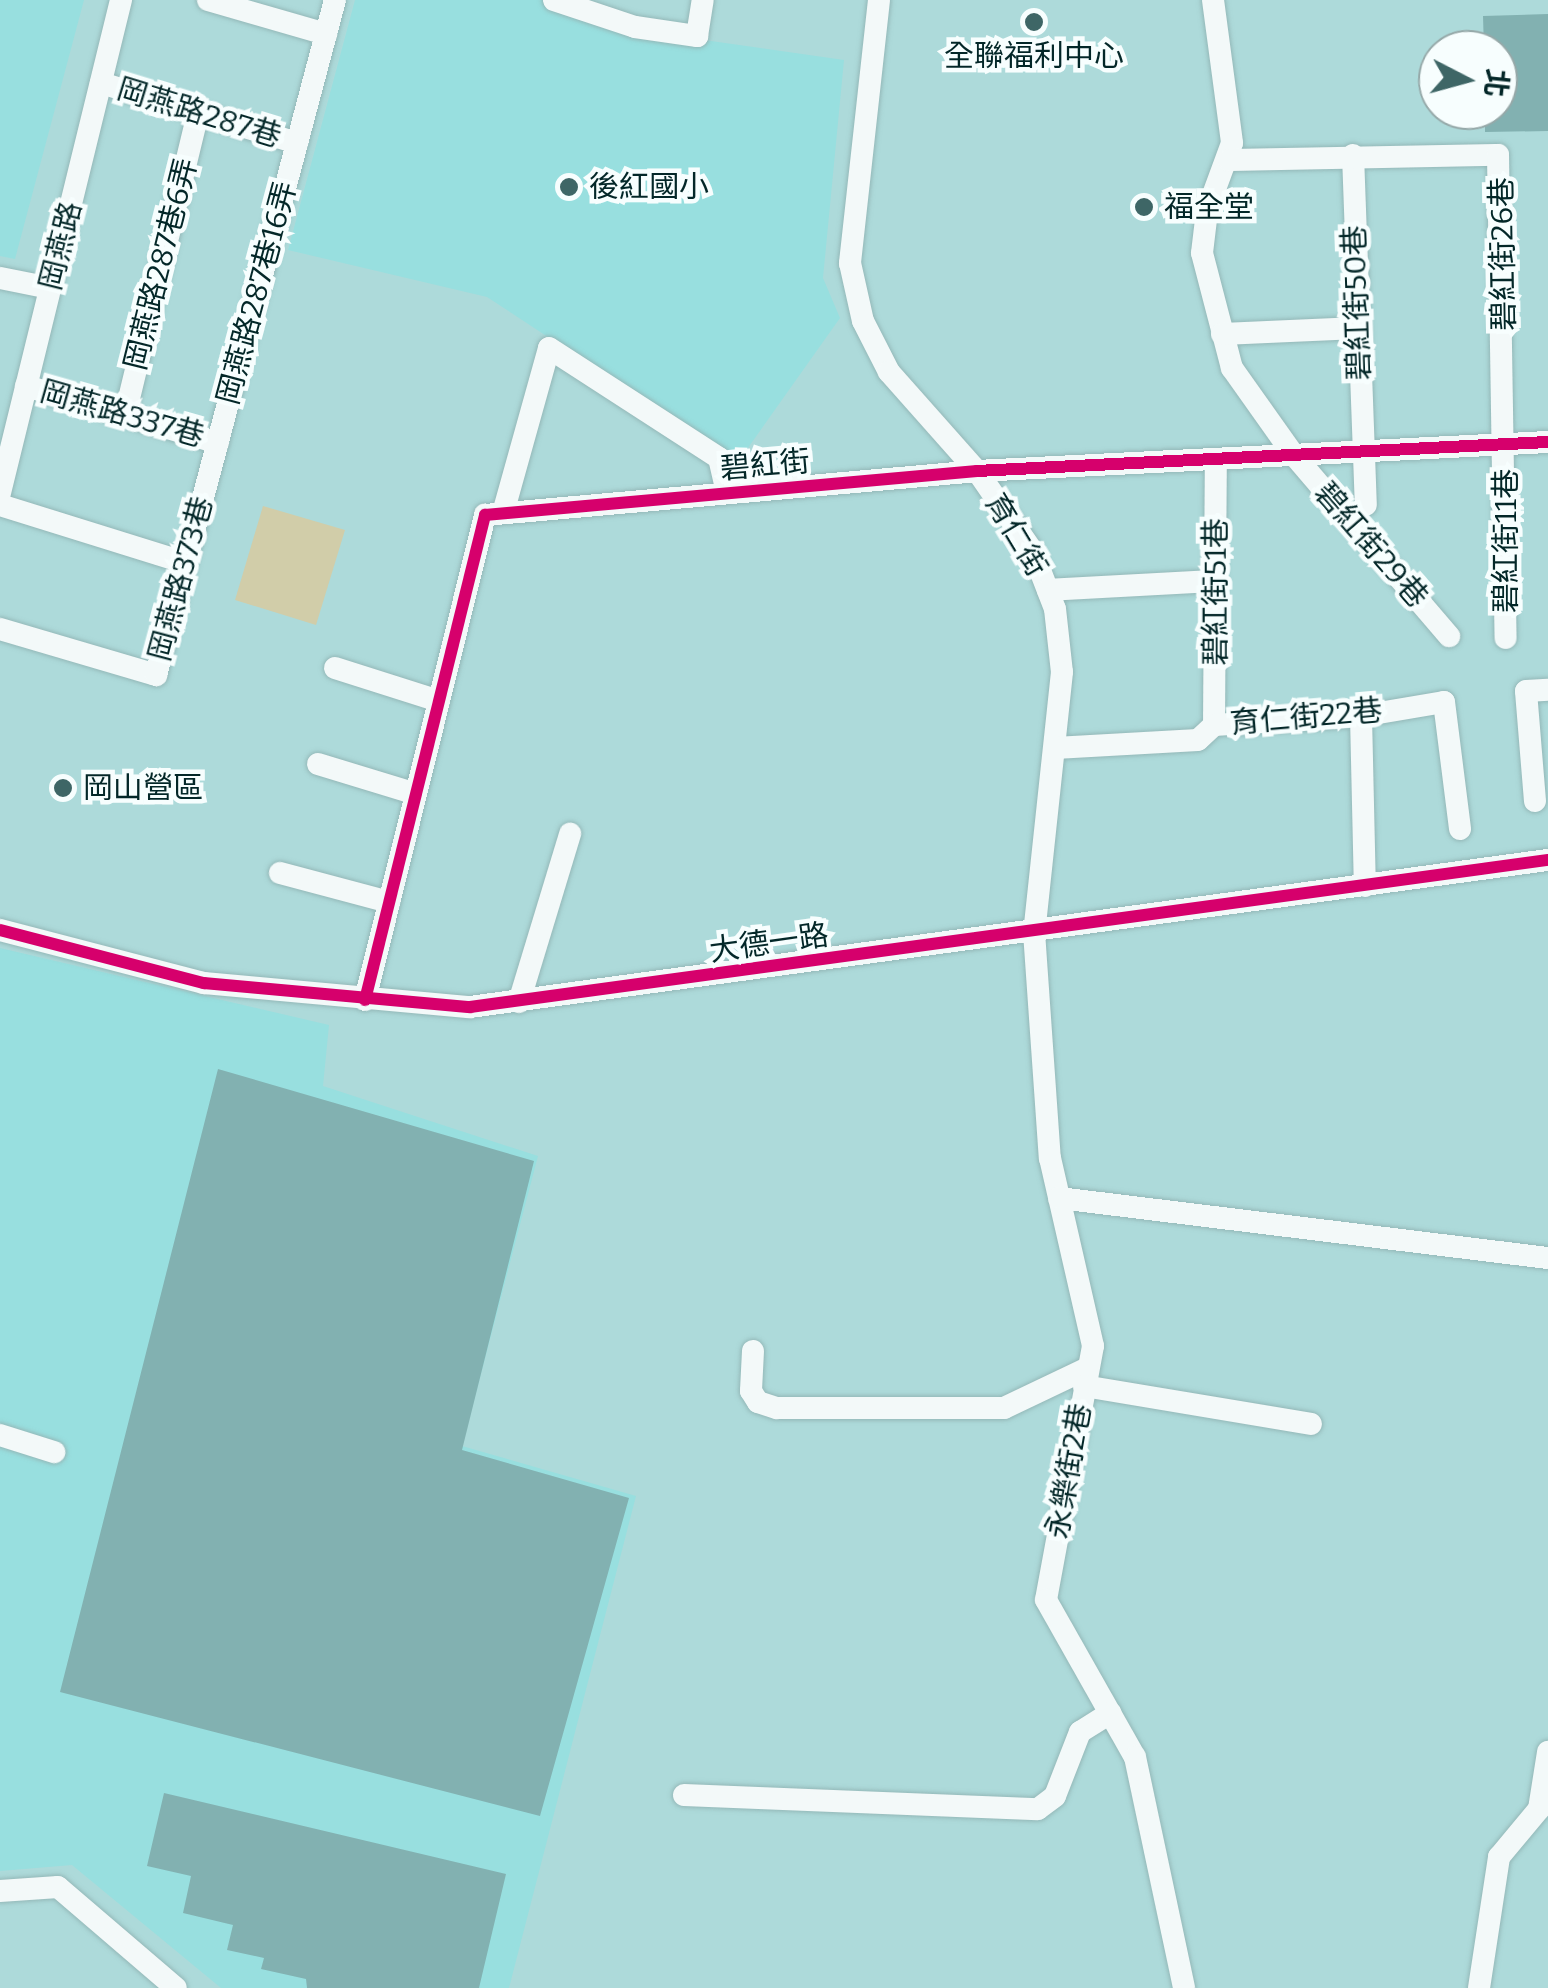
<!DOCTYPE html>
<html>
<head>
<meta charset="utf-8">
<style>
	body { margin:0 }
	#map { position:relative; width:1548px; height:1988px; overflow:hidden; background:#addada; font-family:Bitter,"Noto Sans TC",serif }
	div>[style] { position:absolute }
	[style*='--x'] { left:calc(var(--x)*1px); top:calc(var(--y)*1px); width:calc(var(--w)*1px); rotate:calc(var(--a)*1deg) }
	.built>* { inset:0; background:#98dfdf }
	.green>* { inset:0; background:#d1cda9 }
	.building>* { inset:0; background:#82b1b1 }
	.roads { filter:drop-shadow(0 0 2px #94b8b8) drop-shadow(0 0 2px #94b8b8) }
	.minor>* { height:22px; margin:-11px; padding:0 11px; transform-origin:11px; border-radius:11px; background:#f3f9f9 }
	.cycleway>* { height:12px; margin:-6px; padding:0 6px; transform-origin:6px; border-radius:6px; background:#d6006c }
	.dots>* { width:28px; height:28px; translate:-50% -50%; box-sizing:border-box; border:5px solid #f7fefe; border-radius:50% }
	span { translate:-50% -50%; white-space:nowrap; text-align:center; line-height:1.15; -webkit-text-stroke:9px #f7fefe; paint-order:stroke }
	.poi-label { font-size:30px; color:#032728 }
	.left { translate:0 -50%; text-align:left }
	.street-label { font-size:30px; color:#032728 }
	.north { position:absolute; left:1418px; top:30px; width:100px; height:100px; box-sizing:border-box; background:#f7fefe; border:2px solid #95a8a8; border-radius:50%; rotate:96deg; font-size:28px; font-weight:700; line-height:40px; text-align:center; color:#032728 }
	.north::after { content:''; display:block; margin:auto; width:35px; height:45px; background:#3e6666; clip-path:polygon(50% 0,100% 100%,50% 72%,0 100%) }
</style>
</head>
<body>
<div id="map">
	<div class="built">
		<i style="clip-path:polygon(0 0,84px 0,15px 259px,0 256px)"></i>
		<i style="clip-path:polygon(355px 0,552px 0,598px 25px,844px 60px,823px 278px,840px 318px,738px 462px,487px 297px,288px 250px)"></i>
		<i style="clip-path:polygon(0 948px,329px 1025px,323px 1086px,538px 1156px,462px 1446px,636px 1496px,509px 1988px,221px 1988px,72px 1865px,0 1871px)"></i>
	</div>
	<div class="green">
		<i style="clip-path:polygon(263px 506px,345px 530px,316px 625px,235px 600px)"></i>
	</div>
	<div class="building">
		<i style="clip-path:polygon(1548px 14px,1548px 131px,1485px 132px,1485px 110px,1498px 110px,1498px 50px,1484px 50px,1483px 16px)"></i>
		<i style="clip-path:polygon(218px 1069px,534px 1161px,462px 1450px,629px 1498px,540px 1816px,60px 1692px)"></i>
		<i style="clip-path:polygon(164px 1793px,506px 1874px,479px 1988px,307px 1988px,306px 1979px,261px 1969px,264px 1958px,227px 1950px,233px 1925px,183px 1913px,191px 1876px,147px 1866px)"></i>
	</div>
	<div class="roads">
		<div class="minor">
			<i style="--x:208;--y:0;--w:123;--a:16.1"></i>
			<i style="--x:554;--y:0;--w:85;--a:18.4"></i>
			<i style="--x:635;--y:27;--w:63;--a:8.3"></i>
			<i style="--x:697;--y:36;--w:36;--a:-81"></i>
			<i style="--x:879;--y:0;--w:265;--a:96.3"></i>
			<i style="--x:850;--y:263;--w:59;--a:77.4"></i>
			<i style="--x:863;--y:321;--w:57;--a:63"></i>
			<i style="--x:889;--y:372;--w:132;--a:48.4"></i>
			<i style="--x:977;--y:471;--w:98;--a:55.3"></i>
			<i style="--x:1033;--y:552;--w:61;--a:68.9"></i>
			<i style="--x:1055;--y:609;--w:63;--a:83.7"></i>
			<i style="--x:1062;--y:672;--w:262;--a:96.1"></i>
			<i style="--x:1034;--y:932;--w:227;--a:86"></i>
			<i style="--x:1050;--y:1158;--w:193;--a:77.1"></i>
			<i style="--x:1093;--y:1346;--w:258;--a:100.5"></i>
			<i style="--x:1046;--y:1600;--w:180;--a:60.5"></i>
			<i style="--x:1135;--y:1757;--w:236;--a:78"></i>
			<i style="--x:1213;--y:0;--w:144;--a:82.4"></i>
			<i style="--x:1232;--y:143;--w:72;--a:110.2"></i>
			<i style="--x:1207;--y:211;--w:42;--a:96.8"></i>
			<i style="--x:1202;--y:253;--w:119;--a:75.4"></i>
			<i style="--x:1232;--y:368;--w:105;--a:54.7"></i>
			<i style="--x:1293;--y:454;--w:240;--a:49.4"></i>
			<i style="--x:101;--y:83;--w:205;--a:17"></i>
			<i style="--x:1353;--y:155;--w:350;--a:87.9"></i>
			<i style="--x:1229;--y:160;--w:269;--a:-1.1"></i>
			<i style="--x:1498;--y:155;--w:483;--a:89.1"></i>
			<i style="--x:0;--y:278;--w:51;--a:11.3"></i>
			<i style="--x:1222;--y:334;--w:136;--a:-2.5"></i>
			<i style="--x:26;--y:386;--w:200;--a:16.5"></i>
			<i style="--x:125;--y:415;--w:311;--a:-76.4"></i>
			<i style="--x:0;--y:493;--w:508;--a:-76.21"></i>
			<i style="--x:0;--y:505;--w:195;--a:17.3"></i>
			<i style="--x:503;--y:513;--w:171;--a:-74.4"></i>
			<i style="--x:549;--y:348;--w:202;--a:32.9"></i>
			<i style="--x:719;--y:458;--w:36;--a:77"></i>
			<i style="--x:1048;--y:590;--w:168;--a:-3.1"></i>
			<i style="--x:0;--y:629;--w:163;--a:16.4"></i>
			<i style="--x:156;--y:675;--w:698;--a:-75.15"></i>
			<i style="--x:335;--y:668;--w:109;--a:17.6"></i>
			<i style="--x:1361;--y:716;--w:170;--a:88.7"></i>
			<i style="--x:1214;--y:725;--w:266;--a:-89.6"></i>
			<i style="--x:1055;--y:748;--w:143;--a:-3.2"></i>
			<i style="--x:1198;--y:740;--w:22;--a:-43"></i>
			<i style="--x:1214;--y:725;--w:147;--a:-3.5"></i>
			<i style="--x:1361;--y:716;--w:84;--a:-9.6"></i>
			<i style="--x:1444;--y:702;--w:128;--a:82.8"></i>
			<i style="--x:318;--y:764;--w:102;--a:17"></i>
			<i style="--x:1535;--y:801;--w:110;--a:-94.7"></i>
			<i style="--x:1526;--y:691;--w:22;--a:-3"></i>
			<i style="--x:280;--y:873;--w:113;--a:14.9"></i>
			<i style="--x:0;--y:930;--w:211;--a:14.6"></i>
			<i style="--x:204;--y:983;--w:267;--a:5.2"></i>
			<i style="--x:470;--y:1007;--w:1088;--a:-7.77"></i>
			<i style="--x:365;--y:1000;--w:500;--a:-76.1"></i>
			<i style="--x:485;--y:515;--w:494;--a:-5.1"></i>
			<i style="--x:977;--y:471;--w:572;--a:-2.91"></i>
			<i style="--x:519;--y:1002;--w:176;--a:-73.1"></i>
			<i style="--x:1059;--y:1198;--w:493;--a:7"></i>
			<i style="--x:753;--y:1351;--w:40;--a:92.9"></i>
			<i style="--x:751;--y:1391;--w:13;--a:58"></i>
			<i style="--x:758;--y:1402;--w:20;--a:18"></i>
			<i style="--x:777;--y:1408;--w:227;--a:0"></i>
			<i style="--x:1004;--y:1408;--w:93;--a:-25.5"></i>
			<i style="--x:1084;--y:1386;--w:230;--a:9.5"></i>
			<i style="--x:0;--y:1435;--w:57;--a:17.5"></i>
			<i style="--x:684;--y:1795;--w:354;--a:2.3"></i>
			<i style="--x:1038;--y:1809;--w:21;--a:-37"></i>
			<i style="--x:1055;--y:1796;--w:69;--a:-68.7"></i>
			<i style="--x:1080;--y:1732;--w:36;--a:-32"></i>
			<i style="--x:0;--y:1891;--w:58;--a:-3.9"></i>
			<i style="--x:58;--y:1887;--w:155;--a:40.6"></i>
			<i style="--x:1479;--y:1988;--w:133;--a:-81.3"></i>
			<i style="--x:1499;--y:1857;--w:62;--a:-50.2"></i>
			<i style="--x:1539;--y:1809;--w:58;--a:-81"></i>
		</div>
	</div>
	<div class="cycleway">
		<i style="--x:0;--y:930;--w:211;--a:14.6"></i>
		<i style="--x:204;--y:983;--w:267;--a:5.2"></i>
		<i style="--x:470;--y:1007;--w:1088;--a:-7.77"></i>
		<i style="--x:365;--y:1000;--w:500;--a:-76.1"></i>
		<i style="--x:485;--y:515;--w:494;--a:-5.1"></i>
		<i style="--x:977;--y:471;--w:572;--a:-2.91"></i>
	</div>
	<div class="dots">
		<i style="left:1034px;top:22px;background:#3e6666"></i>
		<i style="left:569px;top:187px;background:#3e6666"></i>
		<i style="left:1144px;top:207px;background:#3e6666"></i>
		<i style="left:63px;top:788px;background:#3e6666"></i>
	</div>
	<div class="poi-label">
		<span style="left:1034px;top:56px">全聯福利中心</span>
		<span class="left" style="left:589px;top:187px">後紅國小</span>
		<span class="left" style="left:1164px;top:207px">福全堂</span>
		<span class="left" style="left:83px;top:788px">岡山營區</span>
	</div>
	<div class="street-label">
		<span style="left:199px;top:113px;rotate:17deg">岡燕路287巷</span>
		<span style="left:61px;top:246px;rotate:-76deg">岡燕路</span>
		<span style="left:1503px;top:254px;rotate:-91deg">碧紅街26巷</span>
		<span style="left:161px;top:264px;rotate:-76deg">岡燕路287巷6弄</span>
		<span style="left:257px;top:293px;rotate:-75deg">岡燕路287巷16弄</span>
		<span style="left:1357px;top:303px;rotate:-92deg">碧紅街50巷</span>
		<span style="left:122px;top:414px;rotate:16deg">岡燕路337巷</span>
		<span style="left:765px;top:465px;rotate:-5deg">碧紅街</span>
		<span style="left:1016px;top:535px;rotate:59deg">育仁街</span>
		<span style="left:1506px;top:541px;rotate:-90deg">碧紅街11巷</span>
		<span style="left:1371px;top:545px;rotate:49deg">碧紅街29巷</span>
		<span style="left:181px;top:579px;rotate:-75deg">岡燕路373巷</span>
		<span style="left:1216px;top:592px;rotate:-90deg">碧紅街51巷</span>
		<span style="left:1306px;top:717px;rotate:-5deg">育仁街22巷</span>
		<span style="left:769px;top:943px;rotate:-8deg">大德一路</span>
		<span style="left:1069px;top:1471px;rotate:-80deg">永樂街2巷</span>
	</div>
	<div class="north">北</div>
</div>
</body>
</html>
